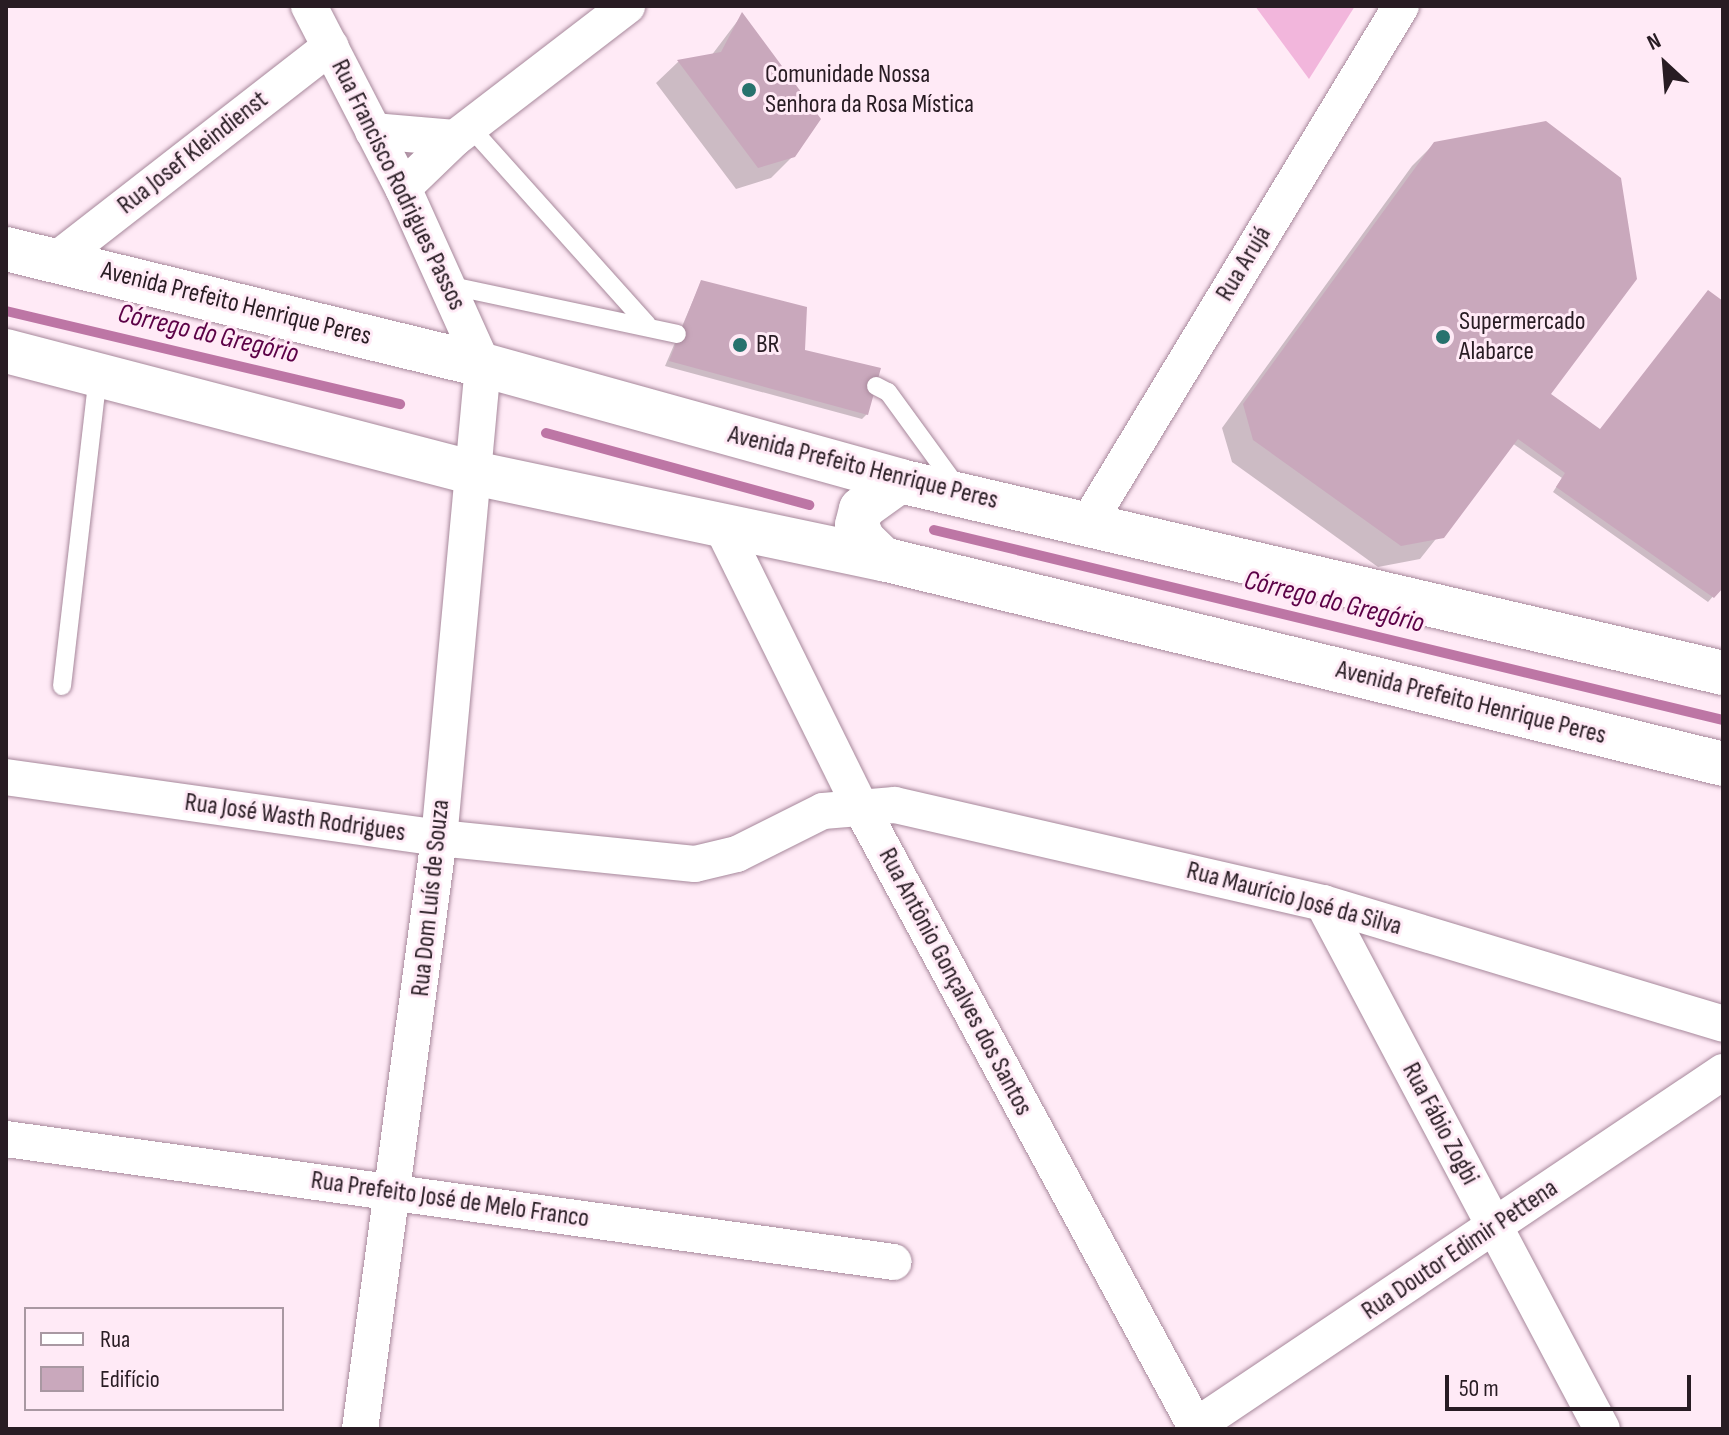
<!DOCTYPE html>
<html>
<head>
<meta charset="utf-8">
<style>
	body { margin:0 }
	#map { position:relative; width:1729px; height:1435px; overflow:hidden; background:#ffeaf6; font-family:"Sofia Sans Condensed",sans-serif }
	div>[style] { position:absolute }
	[style*='--x'] { left:calc(var(--x)*1px); top:calc(var(--y)*1px); width:calc(var(--w)*1px); rotate:calc(var(--a)*1deg) }
	.green>* { inset:0; background:#f2b6dc }
	.shadow>* { inset:0; background:#0003 }
	.stream>* { height:10px; margin:-5px; padding:0 5px; transform-origin:5px; border-radius:5px; background:#bd76a5 }
	.building>* { inset:0; background:#c9a8bc }
	.roads { filter:drop-shadow(0 0 2px #a7889b) drop-shadow(0 0 2px #a7889b) }
	.service>* { height:18px; margin:-9px; padding:0 9px; transform-origin:9px; border-radius:9px; background:#fff }
	.minor>* { height:36px; margin:-18px; padding:0 18px; transform-origin:18px; border-radius:18px; background:#fff }
	.trunk>* { height:44px; margin:-22px; padding:0 22px; transform-origin:22px; border-radius:22px; background:#fff }
	.dots>* { width:22px; height:22px; translate:-50% -50%; box-sizing:border-box; border:4px solid #ffeaf6; border-radius:50% }
	span { translate:-50% -50%; white-space:nowrap; text-align:center; line-height:1.15; -webkit-text-stroke:6px #ffeaf6; paint-order:stroke }
	.poi-label { font-size:26px; color:#281c23 }
	.left { translate:0 -50%; text-align:left }
	.street-label { font-size:26px; color:#281c23 }
	.water-label { font-size:28px; color:#5c0247; font-style:italic }
	.frame { position:absolute; inset:0; border:8px solid #281c23; pointer-events:none }
	.legend { position:absolute; left:24px; top:1307px; width:260px; height:104px; box-sizing:border-box; background:#ffeaf6; border:2px solid #a998a2; margin:0; padding:10px 14px; list-style:none; font-size:24px; color:#281c23 }
	.legend li { display:flex; align-items:center; gap:16px; height:40px }
	.legend b { width:40px; border:2px solid #a998a2 }
	.north { position:absolute; left:1625px; top:24px; width:80px; height:80px; -webkit-text-stroke:6px #ffeaf6; paint-order:stroke; rotate:334deg; font-size:22px; font-weight:700; line-height:32px; text-align:center; color:#281c23 }
	.north::after { content:''; display:block; margin:auto; width:28px; height:36px; background:#281c23; clip-path:polygon(50% 0,100% 100%,50% 72%,0 100%) }
	.scale { position:absolute; left:1445px; top:1375px; width:246px; height:36px; box-sizing:border-box; border:4px solid #281c23; border-top:0; padding-left:10px; font-size:24px; line-height:28px; white-space:nowrap; color:#281c23; -webkit-text-stroke:6px #ffeaf6; paint-order:stroke }
</style>
</head>
<body>
<div id="map">
	<div class="green">
		<i style="clip-path:polygon(1255px 6px,1355px 6px,1309px 79px)"></i>
	</div>
	<div class="shadow">
		<i style="clip-path:polygon(742px 15px,794px 155px,771px 178px,736px 189px,656px 83px,678px 62px,711px 56px)"></i>
		<i style="clip-path:polygon(1435px 143px,1548px 394px,1600px 431px,1723px 304px,1723px 585px,1708px 602px,1553px 492px,1562px 478px,1512px 443px,1420px 559px,1378px 567px,1232px 462px,1222px 428px,1412px 166px)"></i>
		<i style="clip-path:polygon(701px 282px,803px 351px,867px 414px,862px 419px,665px 366px)"></i>
	</div>
	<div class="stream">
		<i style="--x:6;--y:311;--w:405;--a:13.3"></i>
		<i style="--x:546;--y:433;--w:273;--a:15.3"></i>
		<i style="--x:934;--y:530;--w:812;--a:13.54"></i>
	</div>
	<div class="building">
		<i style="clip-path:polygon(742px 12px,821px 119px,795px 157px,758px 168px,677px 60px,721px 52px)"></i>
		<i style="clip-path:polygon(1546px 121px,1621px 178px,1637px 279px,1551px 394px,1600px 429px,1708px 290px,1723px 301px,1723px 588px,1714px 598px,1556px 487px,1565px 473px,1518px 439px,1444px 538px,1401px 546px,1253px 440px,1243px 404px,1434px 142px)"></i>
		<i style="clip-path:polygon(701px 280px,807px 307px,805px 350px,881px 368px,868px 415px,669px 361px)"></i>
	</div>
	<div class="roads">
		<div class="service">
			<i style="--x:470;--y:127;--w:265;--a:48.1"></i>
			<i style="--x:447;--y:285;--w:235;--a:12"></i>
			<i style="--x:876;--y:386;--w:13;--a:27"></i>
			<i style="--x:888;--y:392;--w:117;--a:54"></i>
			<i style="--x:62;--y:686;--w:313;--a:-83.4"></i>
		</div>
		<div class="minor">
			<i style="--x:309;--y:6;--w:205;--a:62.7"></i>
			<i style="--x:403;--y:188;--w:194;--a:65.7"></i>
			<i style="--x:483;--y:365;--w:475;--a:95.3"></i>
			<i style="--x:439;--y:838;--w:596;--a:97.61"></i>
			<i style="--x:373;--y:131;--w:82;--a:4.9"></i>
			<i style="--x:403;--y:188;--w:72;--a:-43.9"></i>
			<i style="--x:455;--y:138;--w:217;--a:-37.5"></i>
			<i style="--x:56;--y:260;--w:348;--a:-37.9"></i>
			<i style="--x:1088;--y:523;--w:604;--a:-58.81"></i>
			<i style="--x:723;--y:529;--w:307;--a:63.7"></i>
			<i style="--x:859;--y:804;--w:711;--a:61.6"></i>
			<i style="--x:6;--y:777;--w:437;--a:8"></i>
			<i style="--x:439;--y:838;--w:257;--a:5.8"></i>
			<i style="--x:695;--y:864;--w:43;--a:-13.4"></i>
			<i style="--x:737;--y:854;--w:96;--a:-26.6"></i>
			<i style="--x:823;--y:811;--w:72;--a:-4.8"></i>
			<i style="--x:895;--y:805;--w:439;--a:12.9"></i>
			<i style="--x:1323;--y:903;--w:418;--a:16.8"></i>
			<i style="--x:1323;--y:903;--w:595;--a:62.06"></i>
			<i style="--x:6;--y:1139;--w:896;--a:7.89"></i>
			<i style="--x:1196;--y:1426;--w:635;--a:-33.89"></i>
		</div>
		<div class="trunk">
			<i style="--x:6;--y:249;--w:491;--a:13.7"></i>
			<i style="--x:483;--y:365;--w:433;--a:15.5"></i>
			<i style="--x:900;--y:481;--w:845;--a:13.13"></i>
			<i style="--x:6;--y:351;--w:479;--a:14.6"></i>
			<i style="--x:469;--y:472;--w:423;--a:11.9"></i>
			<i style="--x:883;--y:559;--w:865;--a:13.71"></i>
			<i style="--x:883;--y:559;--w:28;--a:-136"></i>
			<i style="--x:863;--y:540;--w:16;--a:-112"></i>
			<i style="--x:857;--y:525;--w:16;--a:-76"></i>
			<i style="--x:861;--y:509;--w:48;--a:-35.7"></i>
		</div>
	</div>
	<div class="dots">
		<i style="left:749px;top:90px;background:#28726e"></i>
		<i style="left:1443px;top:337px;background:#28726e"></i>
		<i style="left:740px;top:345px;background:#28726e"></i>
	</div>
	<div class="poi-label">
		<span class="left" style="left:765px;top:90px">Comunidade Nossa<br>Senhora da Rosa Mística</span>
		<span class="left" style="left:1459px;top:337px">Supermercado<br>Alabarce</span>
		<span class="left" style="left:756px;top:345px">BR</span>
	</div>
	<div class="street-label">
		<span style="left:193px;top:153px;rotate:-38deg">Rua Josef Kleindienst</span>
		<span style="left:398px;top:185px;rotate:64deg">Rua Francisco Rodrigues Passos</span>
		<span style="left:1244px;top:264px;rotate:-59deg">Rua Arujá</span>
		<span style="left:236px;top:304px;rotate:14deg">Avenida Prefeito Henrique Peres</span>
		<span style="left:863px;top:468px;rotate:14deg">Avenida Prefeito Henrique Peres</span>
		<span style="left:1471px;top:703px;rotate:14deg">Avenida Prefeito Henrique Peres</span>
		<span style="left:295px;top:818px;rotate:8deg">Rua José Wasth Rodrigues</span>
		<span style="left:431px;top:898px;rotate:-84deg">Rua Dom Luís de Souza</span>
		<span style="left:1294px;top:899px;rotate:15deg">Rua Maurício José da Silva</span>
		<span style="left:955px;top:982px;rotate:62deg">Rua Antônio Gonçalves dos Santos</span>
		<span style="left:1440px;top:1124px;rotate:62deg">Rua Fábio Zogbi</span>
		<span style="left:450px;top:1200px;rotate:8deg">Rua Prefeito José de Melo Franco</span>
		<span style="left:1460px;top:1250px;rotate:-34deg">Rua Doutor Edimir Pettena</span>
	</div>
	<div class="water-label">
		<span style="left:208px;top:334px;rotate:13deg">Córrego do Gregório</span>
		<span style="left:1334px;top:602px;rotate:14deg">Córrego do Gregório</span>
	</div>
	<div class="frame"></div>
	<ul class="legend">
	<li><b style="height:10px;background:#fff"></b>Rua</li>
	<li><b style="height:22px;background:#c9a8bc"></b>Edifício</li>
	</ul>
	<div class="north">N</div>
	<div class="scale">50 m</div>
</div>
</body>
</html>
